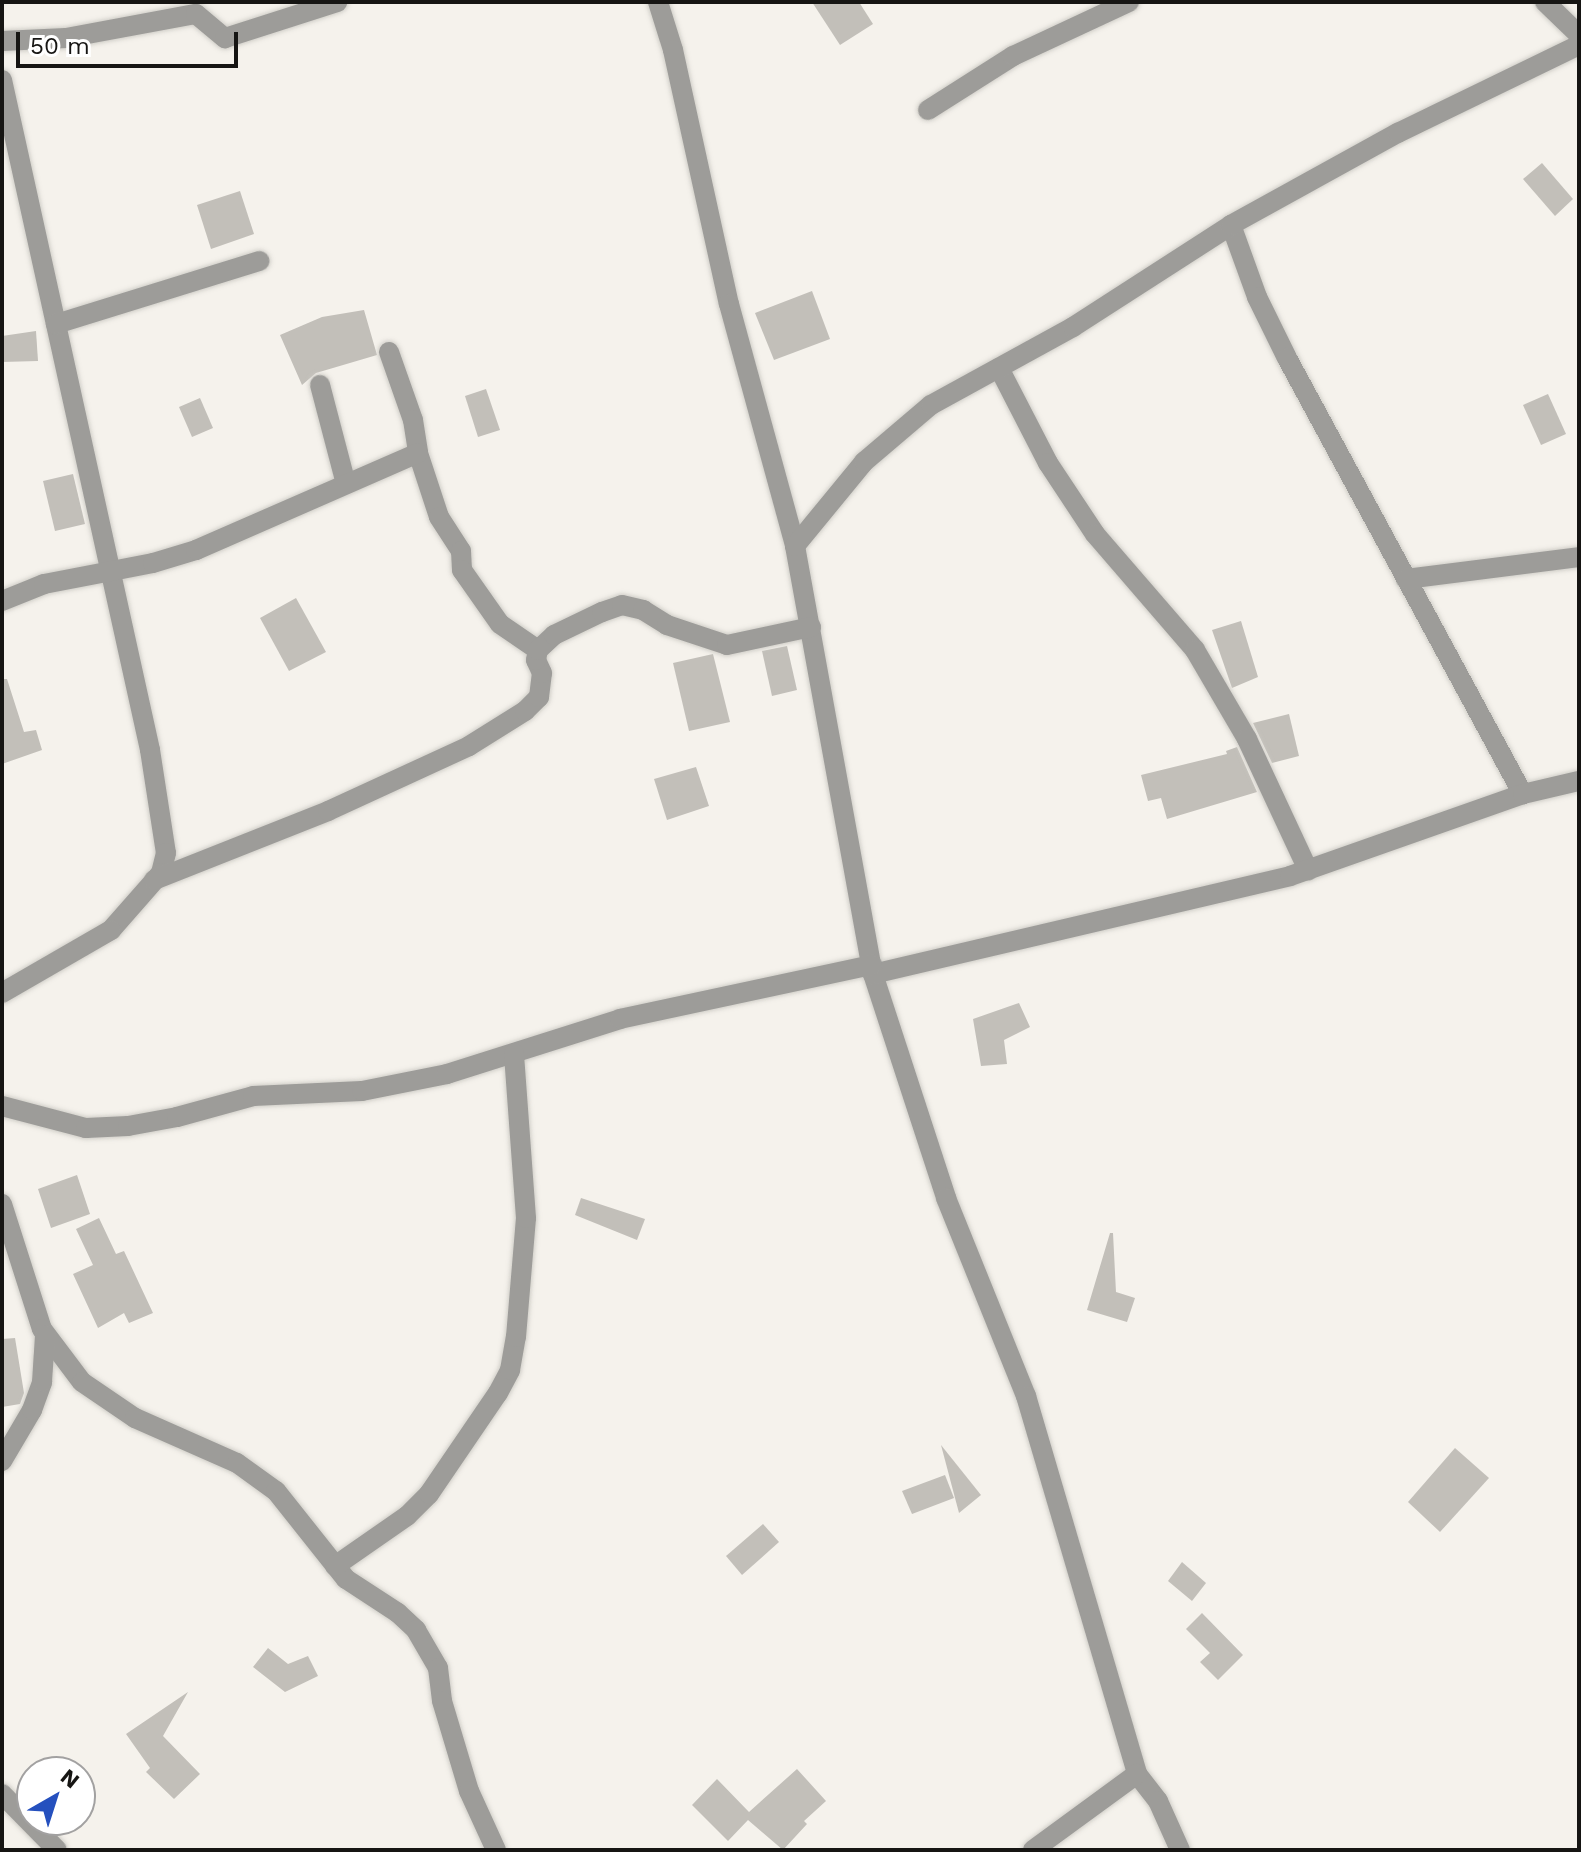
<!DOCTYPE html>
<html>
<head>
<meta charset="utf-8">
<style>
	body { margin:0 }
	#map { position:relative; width:1581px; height:1852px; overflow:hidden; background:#f5f2ec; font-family:"Work Sans",sans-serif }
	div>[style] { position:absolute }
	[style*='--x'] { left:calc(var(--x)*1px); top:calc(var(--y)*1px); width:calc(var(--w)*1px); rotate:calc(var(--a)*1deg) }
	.building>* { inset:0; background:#c2bfb9 }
	.roads { filter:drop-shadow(0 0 2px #d1cfc9) drop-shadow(0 0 2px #d1cfc9) }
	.minor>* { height:20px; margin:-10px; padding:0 10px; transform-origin:10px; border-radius:10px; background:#9d9c99 }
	span { translate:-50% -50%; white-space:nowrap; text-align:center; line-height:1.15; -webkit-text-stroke:7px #fff; paint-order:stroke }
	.frame { position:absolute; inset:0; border:4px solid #161513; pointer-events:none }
	.north { position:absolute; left:16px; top:1756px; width:80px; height:80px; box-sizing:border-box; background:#fff; border:2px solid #a2a1a1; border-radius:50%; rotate:39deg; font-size:22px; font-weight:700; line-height:32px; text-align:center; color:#161513 }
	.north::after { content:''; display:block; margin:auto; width:28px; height:36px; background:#2550be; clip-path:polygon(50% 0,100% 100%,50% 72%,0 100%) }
	.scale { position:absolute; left:16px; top:32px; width:222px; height:36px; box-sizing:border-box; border:4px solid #161513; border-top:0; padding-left:10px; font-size:24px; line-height:28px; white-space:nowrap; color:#161513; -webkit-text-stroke:6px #fff; paint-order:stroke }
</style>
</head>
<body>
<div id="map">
	<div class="building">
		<i style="clip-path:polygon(812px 2px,859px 2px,873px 24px,840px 45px)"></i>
		<i style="clip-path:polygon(1542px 163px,1573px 199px,1555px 216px,1523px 179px)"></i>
		<i style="clip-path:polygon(240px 191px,254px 234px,211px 249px,197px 205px)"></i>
		<i style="clip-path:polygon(812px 291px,830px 339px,774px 360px,755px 313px)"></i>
		<i style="clip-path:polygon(364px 310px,377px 355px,316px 373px,302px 385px,280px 335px,322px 317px)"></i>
		<i style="clip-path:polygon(36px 331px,38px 361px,2px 362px,2px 336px)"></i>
		<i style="clip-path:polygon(486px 389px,500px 430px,478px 437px,465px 396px)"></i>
		<i style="clip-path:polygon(1548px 394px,1566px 434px,1541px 445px,1523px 405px)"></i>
		<i style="clip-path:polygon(200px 398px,213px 428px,192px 437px,179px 407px)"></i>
		<i style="clip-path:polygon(73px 474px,85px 524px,55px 531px,43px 481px)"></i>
		<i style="clip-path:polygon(296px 598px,326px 652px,289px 671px,260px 618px)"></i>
		<i style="clip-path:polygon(1241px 621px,1258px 677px,1232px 688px,1212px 630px)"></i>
		<i style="clip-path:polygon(787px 646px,797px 690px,772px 696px,762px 651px)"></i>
		<i style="clip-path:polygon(713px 654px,730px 722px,689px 731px,673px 663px)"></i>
		<i style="clip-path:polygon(2px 679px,7px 679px,24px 732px,36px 730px,42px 750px,2px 764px)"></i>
		<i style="clip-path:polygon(1289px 714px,1299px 756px,1272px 763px,1253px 723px)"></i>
		<i style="clip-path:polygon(1237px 747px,1257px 792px,1167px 819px,1161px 798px,1148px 801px,1141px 775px,1227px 754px,1226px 751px)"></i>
		<i style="clip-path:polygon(696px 767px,709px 806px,667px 820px,654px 779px)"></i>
		<i style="clip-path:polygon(1019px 1003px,1030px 1027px,1004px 1040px,1007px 1064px,981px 1066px,973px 1019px)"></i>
		<i style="clip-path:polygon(77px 1175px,90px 1214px,51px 1228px,38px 1189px)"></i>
		<i style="clip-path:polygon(581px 1198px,645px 1219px,637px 1240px,575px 1215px)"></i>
		<i style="clip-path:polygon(99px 1218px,116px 1254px,124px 1251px,153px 1313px,129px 1323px,124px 1313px,98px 1328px,73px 1274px,93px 1265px,76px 1229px)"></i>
		<i style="clip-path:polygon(1110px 1233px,1113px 1233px,1116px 1292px,1135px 1298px,1127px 1322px,1087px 1310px)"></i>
		<i style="clip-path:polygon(15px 1338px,24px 1393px,20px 1404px,2px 1407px,2px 1339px)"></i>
		<i style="clip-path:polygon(941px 1445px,981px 1495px,959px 1513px)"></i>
		<i style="clip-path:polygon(1455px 1448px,1489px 1478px,1440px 1532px,1408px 1502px)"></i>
		<i style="clip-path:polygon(945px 1475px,954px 1498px,912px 1514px,902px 1491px)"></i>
		<i style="clip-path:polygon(763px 1524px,779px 1542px,742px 1575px,726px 1556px)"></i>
		<i style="clip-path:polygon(1182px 1562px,1206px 1583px,1192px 1601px,1168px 1581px)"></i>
		<i style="clip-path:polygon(1202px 1613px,1243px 1655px,1218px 1680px,1200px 1662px,1210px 1653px,1186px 1629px)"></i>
		<i style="clip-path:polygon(268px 1648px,288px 1664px,308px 1656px,318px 1676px,285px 1692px,253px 1667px)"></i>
		<i style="clip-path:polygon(188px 1692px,163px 1736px,200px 1774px,174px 1799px,146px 1772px,150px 1768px,126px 1734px)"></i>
		<i style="clip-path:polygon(797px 1769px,826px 1801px,804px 1821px,807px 1824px,783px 1850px,748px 1820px,728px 1841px,692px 1805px,717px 1779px,749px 1812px)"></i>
	</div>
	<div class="roads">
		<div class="minor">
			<i style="--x:658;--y:2;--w:50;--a:72.6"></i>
			<i style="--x:673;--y:50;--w:260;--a:77.6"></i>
			<i style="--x:729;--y:304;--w:251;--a:74.7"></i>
			<i style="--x:795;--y:546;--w:435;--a:79.7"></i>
			<i style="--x:873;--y:974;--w:236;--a:71.9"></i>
			<i style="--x:946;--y:1198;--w:214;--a:68"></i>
			<i style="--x:1026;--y:1396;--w:394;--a:73.6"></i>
			<i style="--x:1137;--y:1774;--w:34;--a:52"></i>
			<i style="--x:1158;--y:1801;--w:54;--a:65.8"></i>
			<i style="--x:1545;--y:2;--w:47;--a:44.1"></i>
			<i style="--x:2;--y:41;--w:64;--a:-2.7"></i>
			<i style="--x:66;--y:38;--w:132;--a:-10.5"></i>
			<i style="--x:196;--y:14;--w:38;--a:40"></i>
			<i style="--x:225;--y:38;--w:118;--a:-17.8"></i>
			<i style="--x:2;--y:80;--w:686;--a:77.54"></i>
			<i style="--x:150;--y:750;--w:104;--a:81.2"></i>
			<i style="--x:166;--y:853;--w:21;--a:104"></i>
			<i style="--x:161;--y:873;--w:76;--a:131.3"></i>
			<i style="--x:111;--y:930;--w:126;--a:150"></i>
			<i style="--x:928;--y:110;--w:101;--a:-32.4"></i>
			<i style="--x:1013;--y:56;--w:128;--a:-25"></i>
			<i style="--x:1231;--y:225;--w:77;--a:70.1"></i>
			<i style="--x:1257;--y:297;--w:68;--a:63.8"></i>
			<i style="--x:1287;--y:358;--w:496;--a:61.6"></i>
			<i style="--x:56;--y:324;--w:213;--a:-17.2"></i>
			<i style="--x:389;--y:352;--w:72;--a:70.6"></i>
			<i style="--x:413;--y:420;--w:33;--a:81"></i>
			<i style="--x:418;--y:453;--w:67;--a:71.8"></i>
			<i style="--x:439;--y:517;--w:40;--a:57.1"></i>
			<i style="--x:461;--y:551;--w:19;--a:87"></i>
			<i style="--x:462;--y:570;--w:66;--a:54.9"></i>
			<i style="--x:500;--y:624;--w:46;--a:34.4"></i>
			<i style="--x:999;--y:368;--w:107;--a:62.7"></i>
			<i style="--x:1048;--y:463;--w:85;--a:56.5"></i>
			<i style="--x:1095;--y:534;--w:153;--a:49.2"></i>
			<i style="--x:1195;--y:650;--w:103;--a:59.7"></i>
			<i style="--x:1247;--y:739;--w:145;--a:65"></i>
			<i style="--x:320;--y:385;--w:102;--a:75.3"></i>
			<i style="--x:795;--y:546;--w:109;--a:-50.6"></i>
			<i style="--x:864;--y:462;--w:88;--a:-40.4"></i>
			<i style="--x:931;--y:405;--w:162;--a:-28.8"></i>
			<i style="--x:1073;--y:327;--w:188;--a:-32.8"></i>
			<i style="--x:1231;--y:225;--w:191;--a:-28.9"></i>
			<i style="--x:1398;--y:133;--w:201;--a:-25.9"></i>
			<i style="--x:1406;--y:579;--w:174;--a:-7.2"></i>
			<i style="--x:2;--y:601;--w:45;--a:-22"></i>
			<i style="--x:44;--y:584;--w:111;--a:-10.9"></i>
			<i style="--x:153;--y:563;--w:45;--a:-16.8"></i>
			<i style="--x:196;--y:550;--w:242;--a:-23.6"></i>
			<i style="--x:154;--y:880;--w:187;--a:-21.6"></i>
			<i style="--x:328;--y:811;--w:155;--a:-24.7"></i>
			<i style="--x:469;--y:746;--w:66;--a:-32"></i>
			<i style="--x:525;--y:711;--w:20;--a:-45"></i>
			<i style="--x:539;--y:697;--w:24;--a:-83"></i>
			<i style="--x:542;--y:673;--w:14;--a:-115"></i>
			<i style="--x:536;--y:660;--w:10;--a:-79"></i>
			<i style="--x:538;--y:650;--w:22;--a:-43"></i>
			<i style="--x:554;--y:635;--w:53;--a:-25.6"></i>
			<i style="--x:602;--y:612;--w:21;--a:-19"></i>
			<i style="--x:622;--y:605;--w:22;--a:13"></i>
			<i style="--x:643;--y:610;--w:28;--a:32"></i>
			<i style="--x:667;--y:625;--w:63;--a:18.4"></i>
			<i style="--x:727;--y:645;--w:86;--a:-12.1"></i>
			<i style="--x:873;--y:974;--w:428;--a:-13.2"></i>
			<i style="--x:1290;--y:876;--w:247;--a:-19.4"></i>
			<i style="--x:1523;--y:794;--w:57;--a:-13.1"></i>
			<i style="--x:2;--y:1106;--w:87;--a:14.7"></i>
			<i style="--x:86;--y:1128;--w:42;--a:-2.7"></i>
			<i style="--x:128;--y:1126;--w:50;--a:-10.4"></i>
			<i style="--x:177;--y:1117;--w:79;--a:-15.4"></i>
			<i style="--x:253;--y:1096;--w:109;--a:-2.6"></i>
			<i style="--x:362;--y:1091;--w:87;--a:-11.3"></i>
			<i style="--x:447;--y:1074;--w:182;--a:-17.6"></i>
			<i style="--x:620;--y:1019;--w:258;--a:-12.1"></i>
			<i style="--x:2;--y:1204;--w:131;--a:72.3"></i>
			<i style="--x:42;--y:1329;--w:66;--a:53"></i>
			<i style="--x:82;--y:1382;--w:64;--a:34.2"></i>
			<i style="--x:135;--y:1418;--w:111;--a:23.8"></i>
			<i style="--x:237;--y:1463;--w:48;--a:35.7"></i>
			<i style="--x:276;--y:1491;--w:112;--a:51.5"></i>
			<i style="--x:346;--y:1579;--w:62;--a:33.2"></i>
			<i style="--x:398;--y:1613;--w:25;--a:43"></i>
			<i style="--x:416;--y:1630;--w:44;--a:59.9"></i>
			<i style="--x:438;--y:1668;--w:33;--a:83"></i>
			<i style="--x:442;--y:1701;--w:94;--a:73.3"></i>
			<i style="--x:469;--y:1791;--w:65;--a:65.4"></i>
			<i style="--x:2;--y:1461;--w:59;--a:-59.5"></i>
			<i style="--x:32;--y:1410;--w:30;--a:-70"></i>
			<i style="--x:42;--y:1382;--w:47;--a:-86.3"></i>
			<i style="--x:335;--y:1566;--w:88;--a:-34.8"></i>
			<i style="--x:407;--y:1516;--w:31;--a:-45"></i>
			<i style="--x:429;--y:1494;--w:122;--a:-55.7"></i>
			<i style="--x:498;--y:1393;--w:26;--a:-62"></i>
			<i style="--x:510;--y:1370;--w:34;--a:-80"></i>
			<i style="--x:516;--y:1337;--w:119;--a:-85.2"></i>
			<i style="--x:526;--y:1218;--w:165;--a:-94.2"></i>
			<i style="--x:2;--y:1794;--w:78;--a:45.5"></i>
			<i style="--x:1033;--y:1850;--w:129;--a:-36.2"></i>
		</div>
	</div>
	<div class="frame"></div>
	<div class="north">N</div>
	<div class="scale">50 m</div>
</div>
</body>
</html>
